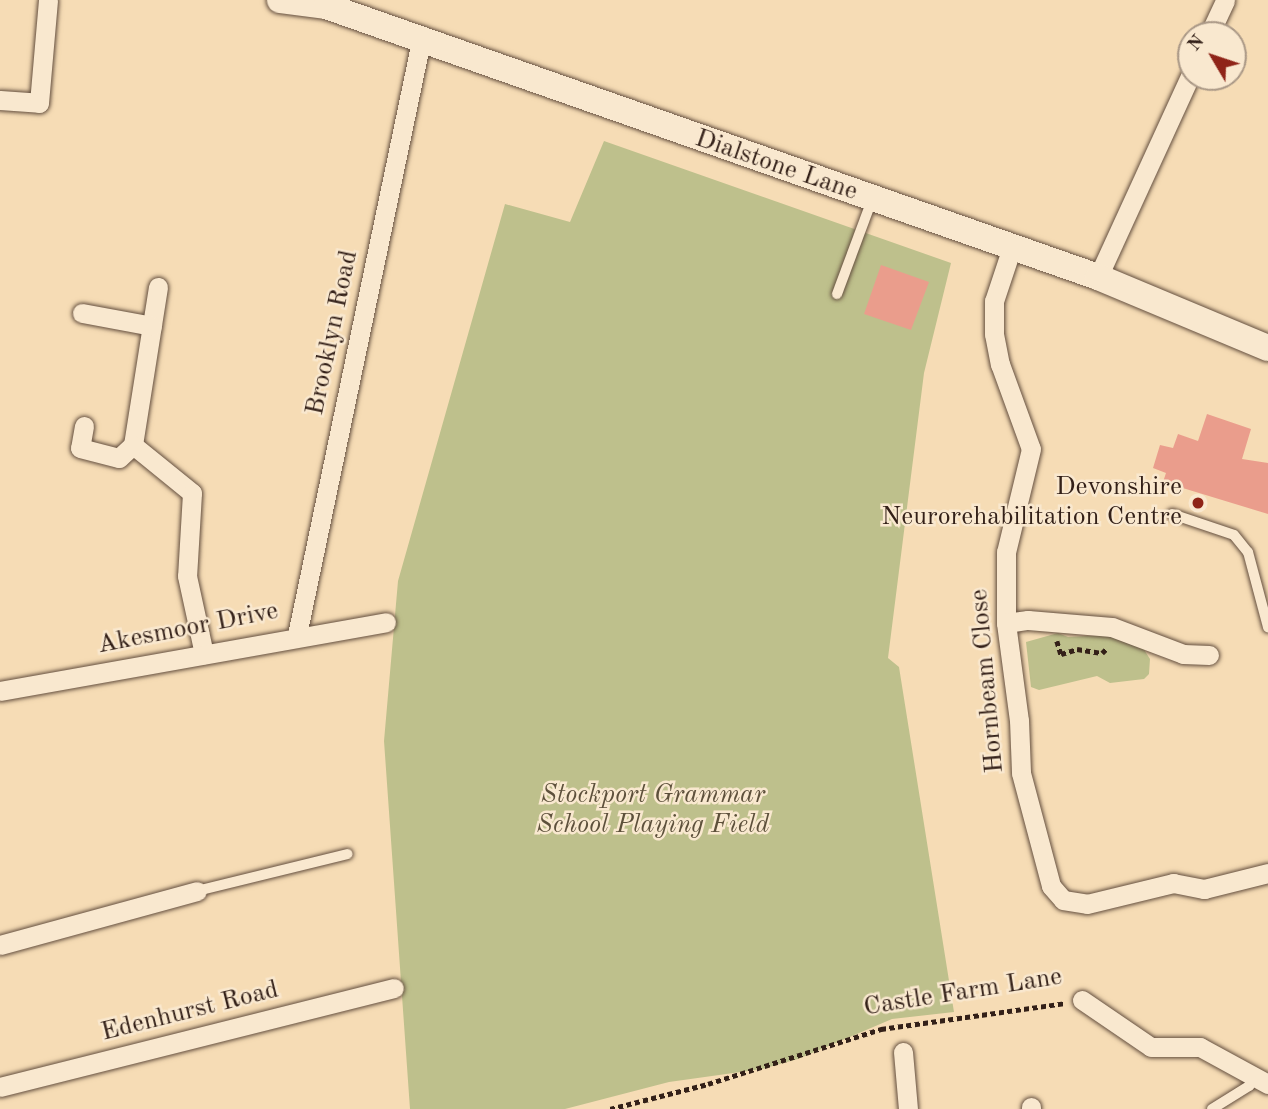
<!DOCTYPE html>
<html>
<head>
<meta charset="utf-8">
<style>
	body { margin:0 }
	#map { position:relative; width:1268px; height:1109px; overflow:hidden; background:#f6dcb5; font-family:"Old Standard TT",serif }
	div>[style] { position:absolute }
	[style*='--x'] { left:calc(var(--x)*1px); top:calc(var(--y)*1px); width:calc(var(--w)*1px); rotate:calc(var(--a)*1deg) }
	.green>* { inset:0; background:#bec08c }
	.building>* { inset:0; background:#ea9d8c }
	.path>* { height:4.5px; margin-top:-2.25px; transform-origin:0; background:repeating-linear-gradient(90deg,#332018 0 5px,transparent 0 8.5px) }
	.roads { filter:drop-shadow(0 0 2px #644f3f) drop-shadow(0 0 2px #644f3f) }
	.lane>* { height:10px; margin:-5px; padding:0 5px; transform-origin:5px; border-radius:5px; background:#f9e8cf }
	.street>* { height:19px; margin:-9.5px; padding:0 9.5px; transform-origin:9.5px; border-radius:9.5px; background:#f9e8cf }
	.secondary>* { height:26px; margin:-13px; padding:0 13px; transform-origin:13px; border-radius:13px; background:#f9e8cf }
	.dots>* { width:19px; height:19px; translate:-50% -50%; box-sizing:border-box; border:4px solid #f9e8cf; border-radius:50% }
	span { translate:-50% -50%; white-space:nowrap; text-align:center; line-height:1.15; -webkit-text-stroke:5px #f9e8cf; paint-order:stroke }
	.street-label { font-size:26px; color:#332018 }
	.poi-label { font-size:26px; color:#332018 }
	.right { translate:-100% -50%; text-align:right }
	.park-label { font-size:26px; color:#5d503b; font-style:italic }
	.north { position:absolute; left:1177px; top:21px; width:70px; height:70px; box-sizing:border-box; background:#f9e8cf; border:2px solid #aa9886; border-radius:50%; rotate:309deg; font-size:19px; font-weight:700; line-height:28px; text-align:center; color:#332018 }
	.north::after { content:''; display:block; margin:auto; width:24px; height:32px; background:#8f2418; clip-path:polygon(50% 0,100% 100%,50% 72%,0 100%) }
</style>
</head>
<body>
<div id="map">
	<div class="green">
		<i style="clip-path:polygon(604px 141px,951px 263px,924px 373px,888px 658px,899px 667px,954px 1012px,892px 1019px,798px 1059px,762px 1069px,669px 1082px,565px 1109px,410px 1109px,384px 741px,398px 581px,505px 204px,570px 222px)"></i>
		<i style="clip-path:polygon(1058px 633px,1068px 637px,1105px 635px,1143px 648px,1150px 659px,1149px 674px,1144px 679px,1110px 683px,1097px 676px,1039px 690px,1031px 687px,1026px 642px)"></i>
	</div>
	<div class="building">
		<i style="clip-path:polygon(881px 265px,929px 282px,911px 330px,864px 314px)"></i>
		<i style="clip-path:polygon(1207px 414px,1251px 429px,1242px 459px,1268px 463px,1268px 514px,1163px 482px,1166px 473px,1153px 468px,1160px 445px,1173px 448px,1178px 434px,1198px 441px)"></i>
	</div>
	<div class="path">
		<i style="--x:1057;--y:641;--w:14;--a:73"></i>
		<i style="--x:1061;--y:654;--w:17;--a:-17"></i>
		<i style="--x:1077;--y:649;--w:25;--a:9"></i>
		<i style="--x:1102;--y:653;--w:7;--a:-45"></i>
		<i style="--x:610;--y:1109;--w:101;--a:-14.3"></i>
		<i style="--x:708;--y:1084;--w:182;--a:-17.6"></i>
		<i style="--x:881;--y:1029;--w:186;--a:-8"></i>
	</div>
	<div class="roads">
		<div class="lane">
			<i style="--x:837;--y:294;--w:100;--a:-69.6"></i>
			<i style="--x:1172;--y:514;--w:65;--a:18.7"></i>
			<i style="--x:1234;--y:535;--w:22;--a:51"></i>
			<i style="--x:1248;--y:552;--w:78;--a:75.1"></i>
			<i style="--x:197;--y:891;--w:155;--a:-13.8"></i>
			<i style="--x:1212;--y:1109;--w:44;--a:-31.9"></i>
			<i style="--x:1249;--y:1086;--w:10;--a:-61"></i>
		</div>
		<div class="street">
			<i style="--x:1209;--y:35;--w:38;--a:-65"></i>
			<i style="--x:0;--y:100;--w:39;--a:4"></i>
			<i style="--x:39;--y:103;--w:103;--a:-85"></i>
			<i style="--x:1011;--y:250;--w:54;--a:108.4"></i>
			<i style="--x:994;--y:301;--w:33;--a:90"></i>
			<i style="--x:994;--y:334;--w:31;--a:79"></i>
			<i style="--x:1000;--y:364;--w:90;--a:70"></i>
			<i style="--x:1031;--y:449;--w:106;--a:103.6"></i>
			<i style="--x:1006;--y:552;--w:71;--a:90"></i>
			<i style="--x:1006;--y:623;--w:98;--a:82.4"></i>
			<i style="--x:1019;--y:720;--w:53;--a:87.8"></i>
			<i style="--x:1021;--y:773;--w:117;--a:75.1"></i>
			<i style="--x:1051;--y:886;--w:18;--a:49"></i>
			<i style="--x:1063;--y:900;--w:24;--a:9"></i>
			<i style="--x:1087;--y:904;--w:89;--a:-13.7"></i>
			<i style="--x:1173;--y:883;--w:32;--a:11"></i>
			<i style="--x:1204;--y:889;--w:66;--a:-14"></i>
			<i style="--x:1098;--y:277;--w:223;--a:-65.4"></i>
			<i style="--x:158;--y:287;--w:160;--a:99"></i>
			<i style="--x:133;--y:445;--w:76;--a:39.1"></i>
			<i style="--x:192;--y:493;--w:83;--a:93.4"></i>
			<i style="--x:187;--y:576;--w:80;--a:77.7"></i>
			<i style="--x:82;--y:313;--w:71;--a:10.5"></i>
			<i style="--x:84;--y:426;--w:22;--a:100"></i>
			<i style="--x:80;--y:448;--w:40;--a:14.4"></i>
			<i style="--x:119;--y:458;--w:19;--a:-43"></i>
			<i style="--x:1006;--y:623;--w:22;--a:-8"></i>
			<i style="--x:1028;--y:620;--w:84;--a:4.8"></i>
			<i style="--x:1112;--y:627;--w:76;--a:20.8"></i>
			<i style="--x:1183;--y:654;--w:26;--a:2"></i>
			<i style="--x:297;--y:635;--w:607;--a:-78.21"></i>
			<i style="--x:0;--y:691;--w:392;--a:-10.1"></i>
			<i style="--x:0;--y:945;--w:204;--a:-15.3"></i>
			<i style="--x:1082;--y:1000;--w:83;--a:34.3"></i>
			<i style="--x:1151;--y:1047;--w:49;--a:0"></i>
			<i style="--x:1200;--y:1047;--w:77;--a:28.6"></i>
			<i style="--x:903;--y:1052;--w:57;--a:85"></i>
			<i style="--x:0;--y:1087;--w:406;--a:-14.1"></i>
			<i style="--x:1031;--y:1107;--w:2;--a:90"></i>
		</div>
		<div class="secondary">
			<i style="--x:280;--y:0;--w:46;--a:7.4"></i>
			<i style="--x:326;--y:6;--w:818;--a:19.34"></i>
			<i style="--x:1098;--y:277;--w:184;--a:22.7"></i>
		</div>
	</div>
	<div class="dots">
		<i style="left:1198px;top:503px;background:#8f2418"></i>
	</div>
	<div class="street-label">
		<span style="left:776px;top:166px;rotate:19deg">Dialstone Lane</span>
		<span style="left:333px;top:333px;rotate:-78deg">Brooklyn Road</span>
		<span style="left:188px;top:629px;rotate:-11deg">Akesmoor Drive</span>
		<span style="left:988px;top:681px;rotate:-95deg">Hornbeam Close</span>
		<span style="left:963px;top:993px;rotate:-9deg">Castle Farm Lane</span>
		<span style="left:190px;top:1012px;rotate:-14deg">Edenhurst Road</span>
	</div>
	<div class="poi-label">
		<span class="right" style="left:1182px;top:503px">Devonshire<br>Neurorehabilitation Centre</span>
	</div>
	<div class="park-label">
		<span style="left:653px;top:811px">Stockport Grammar<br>School Playing Field</span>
	</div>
	<div class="north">N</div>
</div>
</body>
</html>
